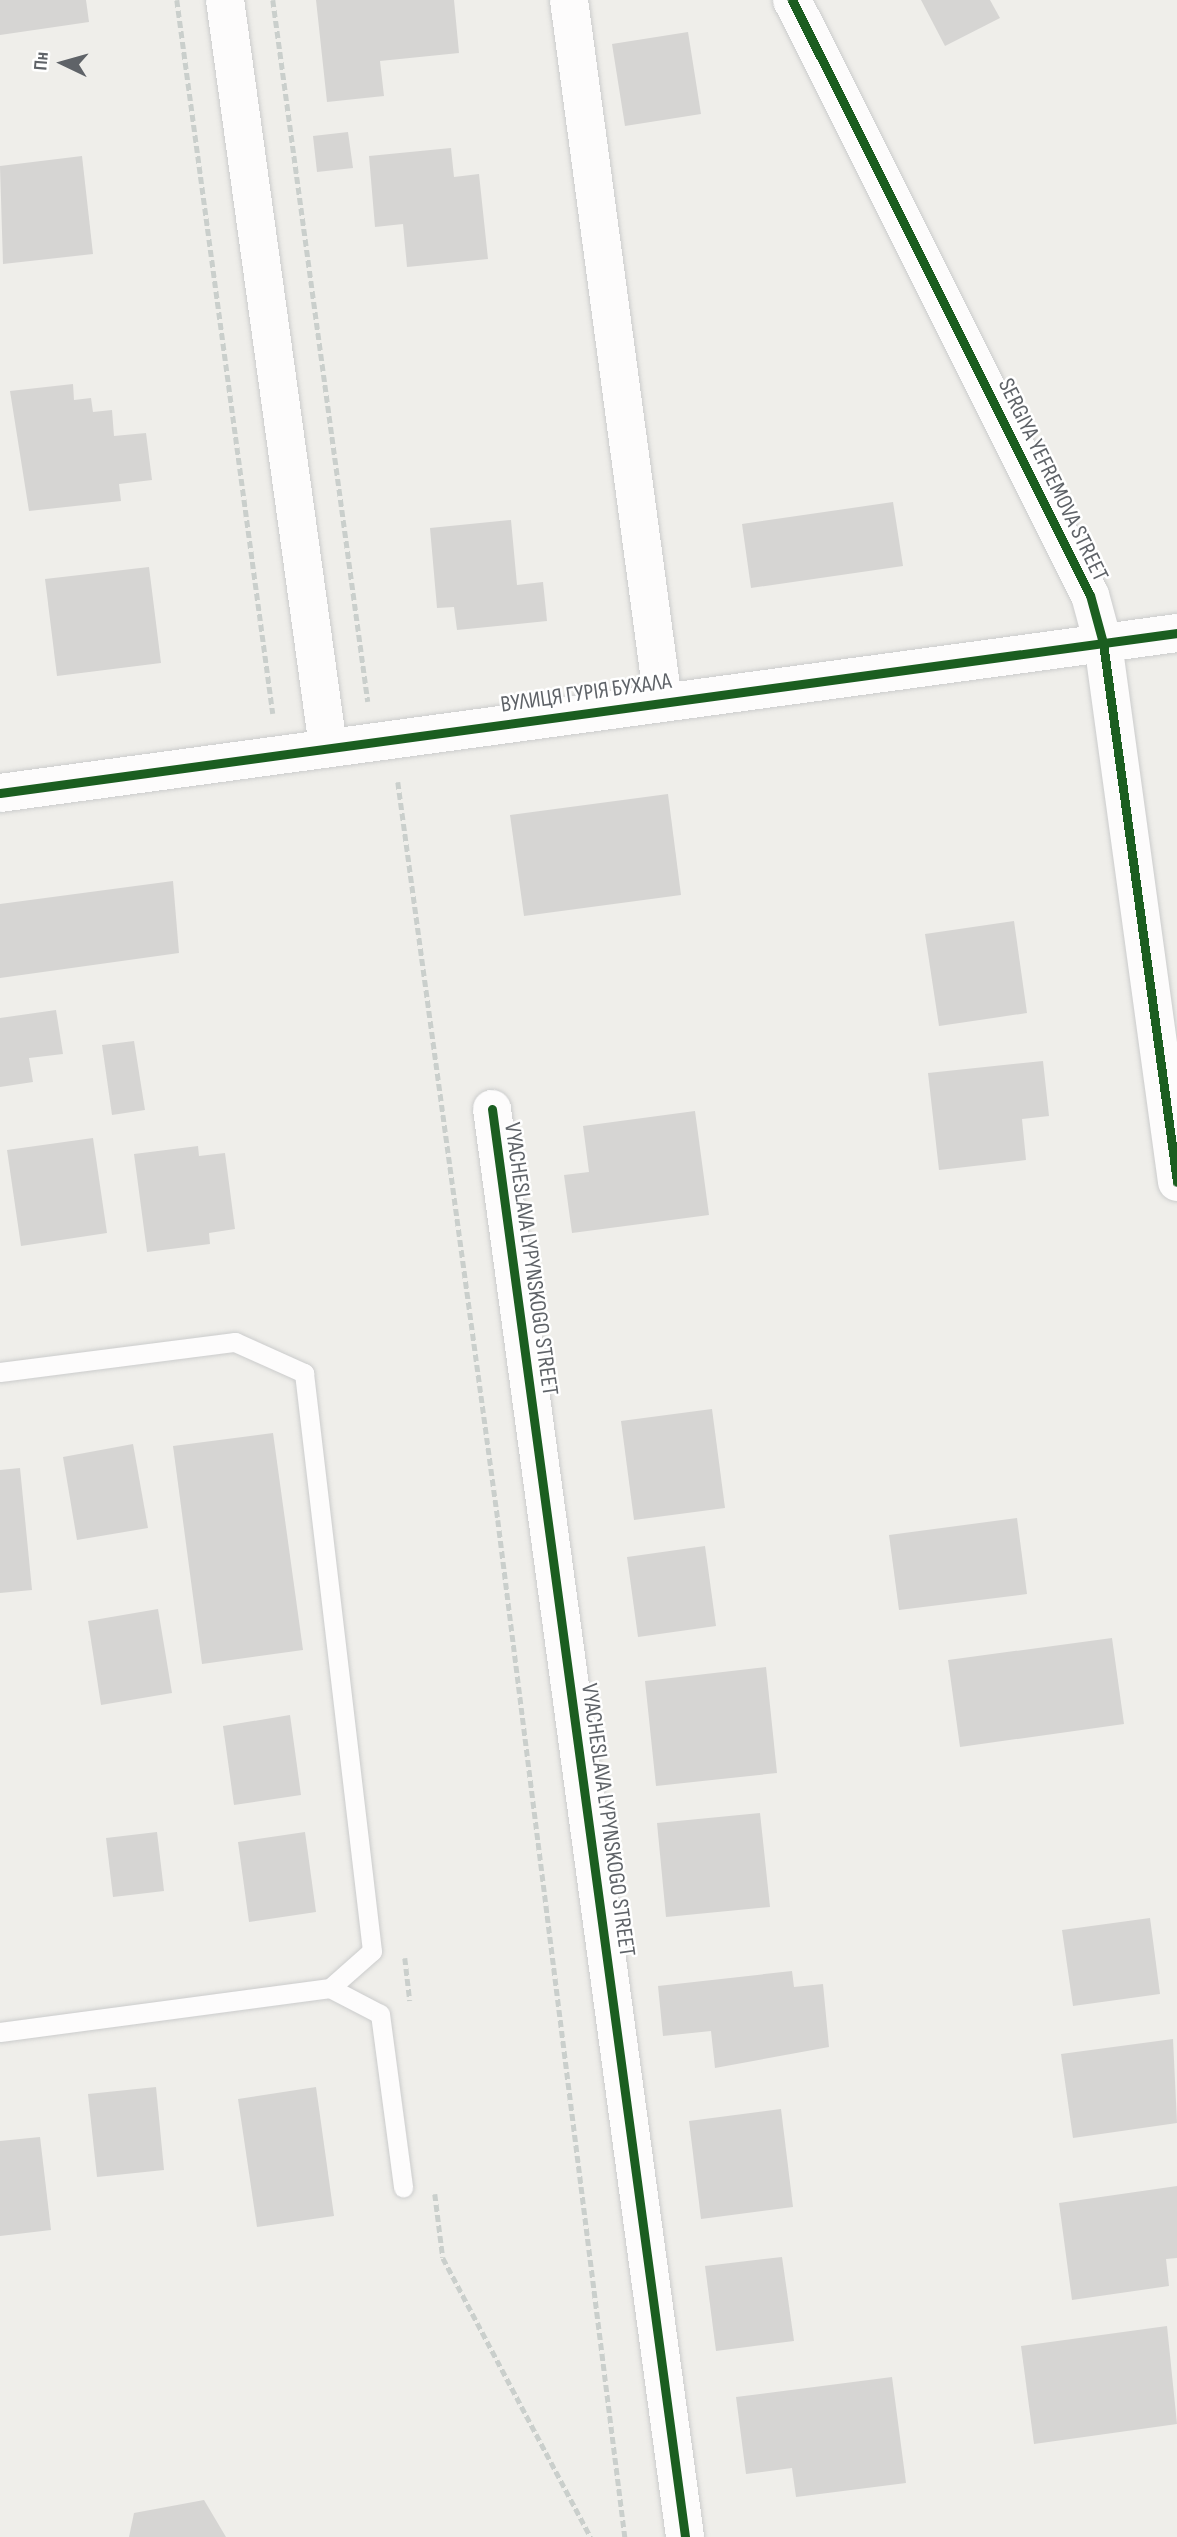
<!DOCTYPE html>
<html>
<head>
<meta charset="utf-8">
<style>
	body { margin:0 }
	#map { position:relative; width:1177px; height:2537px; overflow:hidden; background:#efeeea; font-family:"Sofia Sans Condensed",sans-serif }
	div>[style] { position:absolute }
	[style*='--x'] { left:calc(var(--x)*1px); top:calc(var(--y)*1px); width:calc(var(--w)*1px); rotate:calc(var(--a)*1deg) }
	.building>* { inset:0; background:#d6d5d3 }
	.path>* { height:4.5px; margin-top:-2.25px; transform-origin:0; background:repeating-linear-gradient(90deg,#cacfcc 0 7px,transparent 0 10.5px) }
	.roads { filter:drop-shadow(0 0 2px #cbcccc) drop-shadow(0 0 2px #cbcccc) }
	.service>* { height:19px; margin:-9.5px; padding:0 9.5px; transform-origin:9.5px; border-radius:9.5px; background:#fdfcfc }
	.minor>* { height:38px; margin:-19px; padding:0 19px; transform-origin:19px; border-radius:19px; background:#fdfcfc }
	.cycleway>* { height:9px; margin:-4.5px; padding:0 4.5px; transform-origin:4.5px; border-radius:4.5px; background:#1b5e20 }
	span { translate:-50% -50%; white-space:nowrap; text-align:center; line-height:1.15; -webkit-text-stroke:5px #fff; paint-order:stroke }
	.street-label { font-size:23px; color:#5f6368 }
	.north { position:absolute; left:28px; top:28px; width:70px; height:70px; -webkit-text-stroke:5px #fff; paint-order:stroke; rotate:275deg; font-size:19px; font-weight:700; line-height:28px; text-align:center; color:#5f6368 }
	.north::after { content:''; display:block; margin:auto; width:24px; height:32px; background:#5f6368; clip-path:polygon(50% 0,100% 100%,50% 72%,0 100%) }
</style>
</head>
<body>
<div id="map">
	<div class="building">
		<i style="clip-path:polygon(0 0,86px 0,89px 22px,0 35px)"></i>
		<i style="clip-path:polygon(316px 0,454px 0,459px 53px,380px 61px,384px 96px,327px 102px)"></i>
		<i style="clip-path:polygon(921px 0,990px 0,1000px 18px,945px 46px)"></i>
		<i style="clip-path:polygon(688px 32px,701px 114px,625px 126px,612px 44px)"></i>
		<i style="clip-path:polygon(348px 132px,353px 168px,317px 172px,313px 136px)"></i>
		<i style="clip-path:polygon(451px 148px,454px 177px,479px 174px,488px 259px,407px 267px,403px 224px,375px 227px,369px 156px)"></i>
		<i style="clip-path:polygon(82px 156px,93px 254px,3px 264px,0 166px)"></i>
		<i style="clip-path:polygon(73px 384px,74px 400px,91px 398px,93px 412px,112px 410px,114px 436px,146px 433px,152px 480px,119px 484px,121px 501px,29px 511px,10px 391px)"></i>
		<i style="clip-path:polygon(893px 502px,903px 566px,751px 588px,742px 524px)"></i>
		<i style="clip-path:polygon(511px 520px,517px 585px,543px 582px,547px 621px,457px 630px,454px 607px,437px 608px,430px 528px)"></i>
		<i style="clip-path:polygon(149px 567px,161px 663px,57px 676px,45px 579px)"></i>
		<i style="clip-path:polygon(668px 794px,681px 895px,524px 916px,510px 815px)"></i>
		<i style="clip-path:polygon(173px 881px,179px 953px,0 978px,0 904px)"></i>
		<i style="clip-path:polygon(1014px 921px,1027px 1013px,939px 1026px,925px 934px)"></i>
		<i style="clip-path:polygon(56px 1010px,63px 1054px,29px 1058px,33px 1082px,0 1087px,0 1018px)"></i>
		<i style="clip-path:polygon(134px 1041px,145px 1110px,112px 1115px,102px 1045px)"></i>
		<i style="clip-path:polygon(1043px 1061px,1049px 1116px,1022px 1119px,1026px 1160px,939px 1170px,928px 1073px)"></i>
		<i style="clip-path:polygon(695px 1111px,709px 1215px,572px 1233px,564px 1175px,589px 1172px,583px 1126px)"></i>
		<i style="clip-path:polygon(93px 1138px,107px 1233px,21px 1246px,7px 1150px)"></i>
		<i style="clip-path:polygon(198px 1146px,199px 1156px,225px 1153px,235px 1229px,209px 1233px,210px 1244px,147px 1252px,134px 1154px)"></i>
		<i style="clip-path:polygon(712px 1409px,725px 1508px,634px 1520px,621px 1421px)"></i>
		<i style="clip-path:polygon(273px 1433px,303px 1650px,202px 1664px,173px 1446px)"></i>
		<i style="clip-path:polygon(133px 1444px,148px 1528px,77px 1540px,63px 1457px)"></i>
		<i style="clip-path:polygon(20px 1468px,32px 1590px,0 1593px,0 1470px)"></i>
		<i style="clip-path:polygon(1017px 1518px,1027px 1594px,899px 1610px,889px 1535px)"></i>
		<i style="clip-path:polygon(705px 1546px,716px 1626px,638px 1637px,627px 1557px)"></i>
		<i style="clip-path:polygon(158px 1609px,172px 1693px,101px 1705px,88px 1621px)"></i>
		<i style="clip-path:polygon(1112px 1638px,1124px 1724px,960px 1747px,948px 1660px)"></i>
		<i style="clip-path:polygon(766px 1667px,777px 1773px,656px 1786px,645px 1681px)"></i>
		<i style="clip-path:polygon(290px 1715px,301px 1795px,234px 1805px,223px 1726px)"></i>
		<i style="clip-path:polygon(760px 1813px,770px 1907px,666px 1917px,657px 1823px)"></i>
		<i style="clip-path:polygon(157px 1832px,164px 1891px,113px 1897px,106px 1838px)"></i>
		<i style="clip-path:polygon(305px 1832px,316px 1912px,249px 1922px,238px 1842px)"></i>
		<i style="clip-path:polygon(1150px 1918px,1160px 1994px,1073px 2006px,1062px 1930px)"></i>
		<i style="clip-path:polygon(792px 1971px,794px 1987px,823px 1984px,829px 2047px,715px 2068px,711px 2031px,663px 2036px,658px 1986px)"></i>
		<i style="clip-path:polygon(1173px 2039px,1177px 2123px,1073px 2138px,1061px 2054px)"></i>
		<i style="clip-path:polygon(156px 2087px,164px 2170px,97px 2177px,88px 2094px)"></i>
		<i style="clip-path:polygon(316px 2087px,334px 2216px,257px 2227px,238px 2099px)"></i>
		<i style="clip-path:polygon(781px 2109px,793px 2207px,701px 2219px,689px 2121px)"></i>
		<i style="clip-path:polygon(40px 2137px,51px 2230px,0 2236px,0 2141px)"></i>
		<i style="clip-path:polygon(1177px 2186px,1177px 2258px,1166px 2259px,1169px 2286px,1072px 2300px,1059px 2203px)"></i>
		<i style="clip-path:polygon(782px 2257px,794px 2341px,716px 2351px,705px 2266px)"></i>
		<i style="clip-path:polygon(1167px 2326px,1177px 2424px,1034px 2444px,1021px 2346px)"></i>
		<i style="clip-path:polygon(892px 2377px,906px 2483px,796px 2497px,792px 2468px,746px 2474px,736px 2397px)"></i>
		<i style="clip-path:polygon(204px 2500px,226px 2537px,129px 2537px,134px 2513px)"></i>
	</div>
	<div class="path">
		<i style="--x:177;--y:0;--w:720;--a:82.34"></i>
		<i style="--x:273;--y:0;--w:708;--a:82.29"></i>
		<i style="--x:398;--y:782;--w:745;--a:82.28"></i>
		<i style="--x:498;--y:1520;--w:1025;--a:82.88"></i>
		<i style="--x:405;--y:1958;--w:43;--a:83.4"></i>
		<i style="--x:435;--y:2194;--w:64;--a:82.9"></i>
		<i style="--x:443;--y:2258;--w:316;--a:62.1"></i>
	</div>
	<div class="roads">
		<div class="service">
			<i style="--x:0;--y:1372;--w:237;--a:-7.3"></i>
			<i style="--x:235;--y:1342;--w:76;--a:24.2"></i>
			<i style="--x:304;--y:1373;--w:582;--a:83.29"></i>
			<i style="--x:372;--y:1951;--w:56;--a:138.6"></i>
			<i style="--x:330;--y:1988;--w:333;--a:172.4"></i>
			<i style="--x:330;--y:1988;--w:56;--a:27.5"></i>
			<i style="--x:380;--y:2014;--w:175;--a:82.4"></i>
		</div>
		<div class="minor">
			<i style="--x:225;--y:0;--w:754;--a:82.15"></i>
			<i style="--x:569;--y:0;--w:708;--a:82.37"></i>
			<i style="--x:792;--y:0;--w:665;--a:63.4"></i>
			<i style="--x:1090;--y:595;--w:50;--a:74.8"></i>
			<i style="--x:1103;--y:643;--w:544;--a:82.18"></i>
			<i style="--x:0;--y:793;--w:1188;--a:-7.74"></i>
			<i style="--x:492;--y:1109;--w:1441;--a:82.3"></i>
		</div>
	</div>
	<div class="cycleway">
		<i style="--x:792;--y:0;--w:665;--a:63.4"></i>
		<i style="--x:1090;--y:595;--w:50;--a:74.8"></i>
		<i style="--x:1103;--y:643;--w:544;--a:82.18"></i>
		<i style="--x:0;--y:793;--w:1188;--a:-7.74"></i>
		<i style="--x:492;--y:1109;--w:1441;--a:82.3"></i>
	</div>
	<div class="street-label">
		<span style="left:1053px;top:480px;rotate:64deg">SERGIYA YEFREMOVA STREET</span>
		<span style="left:586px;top:693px;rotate:-8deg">ВУЛИЦЯ ГУРІЯ БУХАЛА</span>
		<span style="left:531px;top:1259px;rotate:82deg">VYACHESLAVA LYPYNSKOGO STREET</span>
		<span style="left:608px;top:1820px;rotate:82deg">VYACHESLAVA LYPYNSKOGO STREET</span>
	</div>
	<div class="north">Пн</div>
</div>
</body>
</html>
